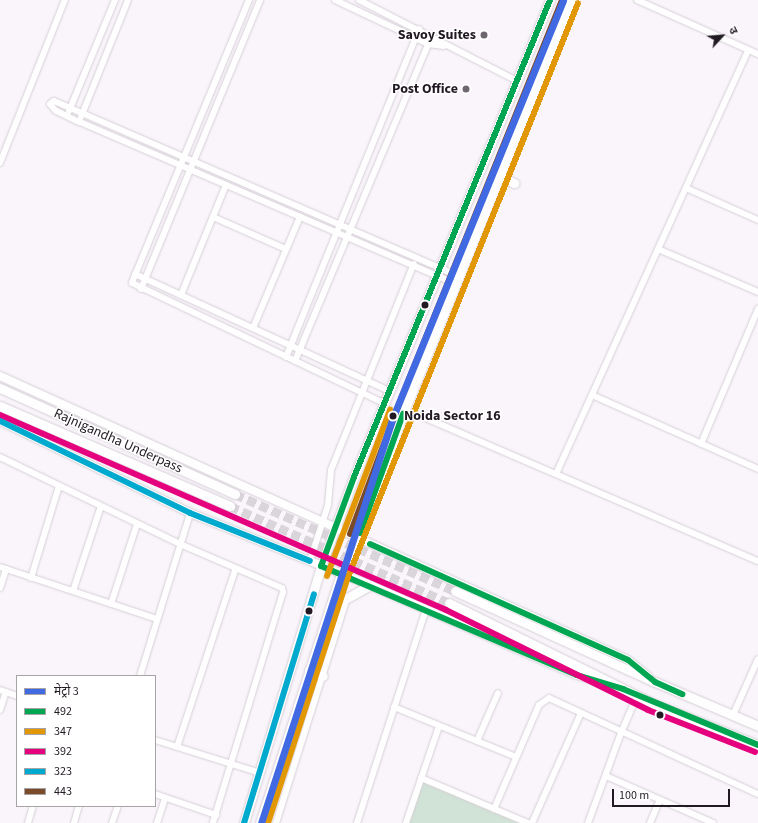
<!DOCTYPE html>
<html>
<head>
<meta charset="utf-8">
<style>
	body { margin:0 }
	#map { position:relative; width:758px; height:823px; overflow:hidden; background:#faf5fb; font-family:"Source Sans 3","Noto Sans Devanagari",sans-serif }
	div>[style] { position:absolute }
	[style*='--x'] { left:calc(var(--x)*1px); top:calc(var(--y)*1px); width:calc(var(--w)*1px); rotate:calc(var(--a)*1deg) }
	.green>* { inset:0; background:#d1e2d6 }
	.secondary-tunnel>* { height:9px; margin-top:-4.5px; transform-origin:0; background:repeating-linear-gradient(90deg,#dad4db 0 9px,transparent 0 13.5px) }
	.roads { filter:drop-shadow(0 0 1px #d6cfd7) drop-shadow(0 0 1px #d6cfd7) }
	.minor>* { height:6px; margin:-3px; padding:0 3px; transform-origin:3px; border-radius:3px; background:#fefefe }
	.tertiary>* { height:8px; margin:-4px; padding:0 4px; transform-origin:4px; border-radius:4px; background:#fefefe }
	.secondary>* { height:9px; margin:-4.5px; padding:0 4.5px; transform-origin:4.5px; border-radius:4.5px; background:#fefefe }
	.bus-1>* { height:6px; margin:-3px; padding:0 3px; transform-origin:3px; border-radius:3px; background:#00a651 }
	.bus-2>* { height:6px; margin:-3px; padding:0 3px; transform-origin:3px; border-radius:3px; background:#e29804 }
	.bus-3>* { height:6px; margin:-3px; padding:0 3px; transform-origin:3px; border-radius:3px; background:#e5007d }
	.bus-4>* { height:6px; margin:-3px; padding:0 3px; transform-origin:3px; border-radius:3px; background:#00a9ce }
	.bus-5>* { height:6px; margin:-3px; padding:0 3px; transform-origin:3px; border-radius:3px; background:#7a4b2a }
	.metro-1>* { height:7px; margin:-3.5px; padding:0 3.5px; transform-origin:3.5px; border-radius:3.5px; background:#4169e1 }
	.dots>* { width:11px; height:11px; translate:-50% -50%; box-sizing:border-box; border:2px solid #fff; border-radius:50% }
	span { translate:-50% -50%; white-space:nowrap; text-align:center; line-height:1.15; -webkit-text-stroke:3px #fff; paint-order:stroke }
	.poi-label { font-size:14px; color:#221a23; font-weight:700 }
	.right { translate:-100% -50%; text-align:right }
	.stop-label { font-size:14px; color:#221a23; font-weight:700 }
	.left { translate:0 -50%; text-align:left }
	.street-label { font-size:14px; color:#221a23 }
	.legend { position:absolute; left:16px; top:675px; width:140px; height:132px; box-sizing:border-box; background:#fff; border:1px solid #a7a3a7; margin:0; padding:5px 7px; list-style:none; font-size:12px; color:#221a23 }
	.legend li { display:flex; align-items:center; gap:8px; height:20px }
	.legend b { width:20px; border:1px solid #a7a3a7 }
	.north { position:absolute; left:702px; top:16px; width:40px; height:40px; -webkit-text-stroke:3px #fff; paint-order:stroke; rotate:64deg; font-size:11px; font-weight:700; line-height:16px; text-align:center; color:#221a23 }
	.north::after { content:''; display:block; margin:auto; width:14px; height:18px; background:#221a23; clip-path:polygon(50% 0,100% 100%,50% 72%,0 100%) }
	.scale { position:absolute; left:612px; top:789px; width:118px; height:18px; box-sizing:border-box; border:2px solid #221a23; border-top:0; padding-left:5px; font-size:12px; line-height:14px; white-space:nowrap; color:#221a23; -webkit-text-stroke:3px #fff; paint-order:stroke }
</style>
</head>
<body>
<div id="map">
	<div class="green">
		<i style="clip-path:polygon(423px 782px,519px 823px,409px 823px)"></i>
	</div>
	<div class="secondary-tunnel">
		<i style="--x:235;--y:494;--w:240;--a:23.8"></i>
		<i style="--x:230;--y:506;--w:240;--a:23.9"></i>
	</div>
	<div class="roads">
		<div class="minor">
			<i style="--x:249;--y:0;--w:306;--a:112.5"></i>
			<i style="--x:132;--y:283;--w:279;--a:25.5"></i>
			<i style="--x:335;--y:0;--w:103;--a:25.3"></i>
			<i style="--x:428;--y:44;--w:16;--a:7"></i>
			<i style="--x:359;--y:0;--w:178;--a:27.1"></i>
			<i style="--x:637;--y:0;--w:133;--a:24.1"></i>
			<i style="--x:69;--y:111;--w:120;--a:-67.5"></i>
			<i style="--x:81;--y:117;--w:126;--a:-68.1"></i>
			<i style="--x:0;--y:163;--w:175;--a:-68.3"></i>
			<i style="--x:686;--y:188;--w:79;--a:24"></i>
			<i style="--x:213;--y:217;--w:80;--a:23.7"></i>
			<i style="--x:658;--y:249;--w:109;--a:23.3"></i>
			<i style="--x:135;--y:274;--w:280;--a:24.7"></i>
			<i style="--x:456;--y:284;--w:410;--a:-156.7"></i>
			<i style="--x:79;--y:122;--w:25;--a:-154"></i>
			<i style="--x:56;--y:111;--w:9;--a:-131"></i>
			<i style="--x:50;--y:104;--w:5;--a:-37"></i>
			<i style="--x:54;--y:101;--w:440;--a:23.4"></i>
			<i style="--x:141;--y:289;--w:313;--a:-67.6"></i>
			<i style="--x:181;--y:295;--w:119;--a:-67.8"></i>
			<i style="--x:253;--y:328;--w:121;--a:-67.1"></i>
			<i style="--x:286;--y:357;--w:354;--a:-67.9"></i>
			<i style="--x:295;--y:361;--w:354;--a:-67.2"></i>
			<i style="--x:592;--y:395;--w:182;--a:24"></i>
			<i style="--x:421;--y:416;--w:367;--a:23.3"></i>
			<i style="--x:701;--y:444;--w:147;--a:-67.1"></i>
			<i style="--x:0;--y:457;--w:200;--a:25.8"></i>
			<i style="--x:180;--y:544;--w:111;--a:23.3"></i>
			<i style="--x:282;--y:588;--w:4;--a:76"></i>
			<i style="--x:283;--y:592;--w:241;--a:106.9"></i>
			<i style="--x:556;--y:474;--w:465;--a:-65.6"></i>
			<i style="--x:310;--y:561;--w:59;--a:-72.2"></i>
			<i style="--x:328;--y:505;--w:35;--a:-85"></i>
			<i style="--x:331;--y:470;--w:222;--a:-68.1"></i>
			<i style="--x:0;--y:567;--w:165;--a:18.3"></i>
			<i style="--x:31;--y:578;--w:96;--a:-73.1"></i>
			<i style="--x:0;--y:588;--w:20;--a:-72"></i>
			<i style="--x:73;--y:591;--w:89;--a:-71.8"></i>
			<i style="--x:111;--y:604;--w:84;--a:-72"></i>
			<i style="--x:140;--y:676;--w:170;--a:-72.9"></i>
			<i style="--x:0;--y:690;--w:18;--a:19"></i>
			<i style="--x:394;--y:707;--w:132;--a:22.3"></i>
			<i style="--x:0;--y:710;--w:19;--a:-72"></i>
			<i style="--x:733;--y:715;--w:61;--a:-65.9"></i>
			<i style="--x:155;--y:740;--w:110;--a:17.4"></i>
			<i style="--x:477;--y:741;--w:52;--a:-66.4"></i>
			<i style="--x:177;--y:747;--w:188;--a:-71.8"></i>
			<i style="--x:606;--y:776;--w:117;--a:23.7"></i>
			<i style="--x:421;--y:778;--w:116;--a:22.8"></i>
			<i style="--x:155;--y:794;--w:65;--a:19"></i>
			<i style="--x:494;--y:809;--w:113;--a:-66.6"></i>
			<i style="--x:539;--y:705;--w:12;--a:-35"></i>
			<i style="--x:549;--y:698;--w:230;--a:24.7"></i>
			<i style="--x:28;--y:823;--w:18;--a:-74"></i>
			<i style="--x:74;--y:823;--w:18;--a:-74"></i>
			<i style="--x:112;--y:823;--w:18;--a:-71"></i>
			<i style="--x:157;--y:823;--w:26;--a:-72"></i>
			<i style="--x:276;--y:823;--w:236;--a:-72.5"></i>
			<i style="--x:357;--y:823;--w:225;--a:-72.1"></i>
			<i style="--x:406;--y:823;--w:102;--a:-71.2"></i>
			<i style="--x:532;--y:823;--w:120;--a:-66"></i>
			<i style="--x:588;--y:823;--w:96;--a:-69.9"></i>
			<i style="--x:621;--y:733;--w:40;--a:-66.6"></i>
			<i style="--x:650;--y:823;--w:25;--a:-67"></i>
		</div>
		<div class="tertiary">
			<i style="--x:0;--y:376;--w:689;--a:24.33"></i>
			<i style="--x:628;--y:660;--w:26;--a:39"></i>
			<i style="--x:0;--y:421;--w:211;--a:25.8"></i>
			<i style="--x:190;--y:513;--w:194;--a:21.8"></i>
			<i style="--x:370;--y:585;--w:226;--a:23.5"></i>
			<i style="--x:577;--y:675;--w:34;--a:17"></i>
		</div>
		<div class="secondary">
			<i style="--x:499;--y:176;--w:17;--a:25"></i>
			<i style="--x:0;--y:388;--w:258;--a:24.3"></i>
			<i style="--x:0;--y:406;--w:251;--a:23.5"></i>
			<i style="--x:455;--y:591;--w:220;--a:24.5"></i>
			<i style="--x:655;--y:682;--w:112;--a:23.1"></i>
			<i style="--x:449;--y:603;--w:226;--a:26.2"></i>
			<i style="--x:652;--y:703;--w:114;--a:21.6"></i>
			<i style="--x:330;--y:612;--w:12;--a:-48"></i>
			<i style="--x:338;--y:603;--w:37;--a:-29"></i>
			<i style="--x:309;--y:670;--w:15;--a:23"></i>
			<i style="--x:244;--y:823;--w:268;--a:-73.3"></i>
			<i style="--x:321;--y:566;--w:95;--a:-69.7"></i>
			<i style="--x:354;--y:477;--w:516;--a:-67.66"></i>
			<i style="--x:260;--y:823;--w:262;--a:-72"></i>
			<i style="--x:341;--y:574;--w:51;--a:-65.9"></i>
			<i style="--x:362;--y:527;--w:126;--a:-70"></i>
			<i style="--x:405;--y:409;--w:441;--a:-67.9"></i>
		</div>
	</div>
	<div class="bus-1">
		<i style="--x:550;--y:0;--w:516;--a:112.34"></i>
		<i style="--x:354;--y:477;--w:95;--a:110.3"></i>
		<i style="--x:321;--y:566;--w:278;--a:23.1"></i>
		<i style="--x:577;--y:675;--w:48;--a:16.9"></i>
		<i style="--x:623;--y:689;--w:146;--a:22.5"></i>
		<i style="--x:360;--y:533;--w:127;--a:-70.1"></i>
		<i style="--x:370;--y:544;--w:283;--a:24.2"></i>
		<i style="--x:628;--y:660;--w:35;--a:39"></i>
		<i style="--x:655;--y:682;--w:30;--a:24"></i>
	</div>
	<div class="bus-2">
		<i style="--x:327;--y:576;--w:178;--a:-69.2"></i>
		<i style="--x:268;--y:823;--w:259;--a:-72"></i>
		<i style="--x:348;--y:577;--w:618;--a:-68.16"></i>
	</div>
	<div class="bus-3">
		<i style="--x:0;--y:415;--w:487;--a:23.6"></i>
		<i style="--x:446;--y:610;--w:225;--a:26.3"></i>
		<i style="--x:648;--y:710;--w:115;--a:21.4"></i>
	</div>
	<div class="bus-4">
		<i style="--x:0;--y:421;--w:211;--a:25.8"></i>
		<i style="--x:190;--y:513;--w:129;--a:21.8"></i>
		<i style="--x:244;--y:823;--w:239;--a:-73"></i>
	</div>
	<div class="bus-5">
		<i style="--x:350;--y:534;--w:137;--a:-69.4"></i>
		<i style="--x:398;--y:406;--w:438;--a:-68"></i>
	</div>
	<div class="metro-1">
		<i style="--x:261;--y:823;--w:427;--a:-72"></i>
		<i style="--x:393;--y:417;--w:450;--a:-67.8"></i>
	</div>
	<div class="dots">
		<i style="left:484px;top:35px;background:#6e676f"></i>
		<i style="left:466px;top:89px;background:#6e676f"></i>
		<i style="left:425px;top:305px;background:#221a23"></i>
		<i style="left:393px;top:416px;background:#221a23"></i>
		<i style="left:309px;top:611px;background:#221a23"></i>
		<i style="left:660px;top:715px;background:#221a23"></i>
	</div>
	<div class="poi-label">
		<span class="right" style="left:476px;top:35px">Savoy Suites</span>
		<span class="right" style="left:458px;top:89px">Post Office</span>
	</div>
	<div class="stop-label">
		<span class="left" style="left:404px;top:416px">Noida Sector 16</span>
	</div>
	<div class="street-label">
		<span style="left:118px;top:441px;rotate:24deg">Rajnigandha Underpass</span>
	</div>
	<ul class="legend">
	<li><b style="height:5px;background:#4169e1"></b>मेट्रो 3</li>
	<li><b style="height:5px;background:#00a651"></b>492</li>
	<li><b style="height:5px;background:#e29804"></b>347</li>
	<li><b style="height:5px;background:#e5007d"></b>392</li>
	<li><b style="height:5px;background:#00a9ce"></b>323</li>
	<li><b style="height:5px;background:#7a4b2a"></b>443</li>
	</ul>
	<div class="north">उ</div>
	<div class="scale">100 m</div>
</div>
</body>
</html>
